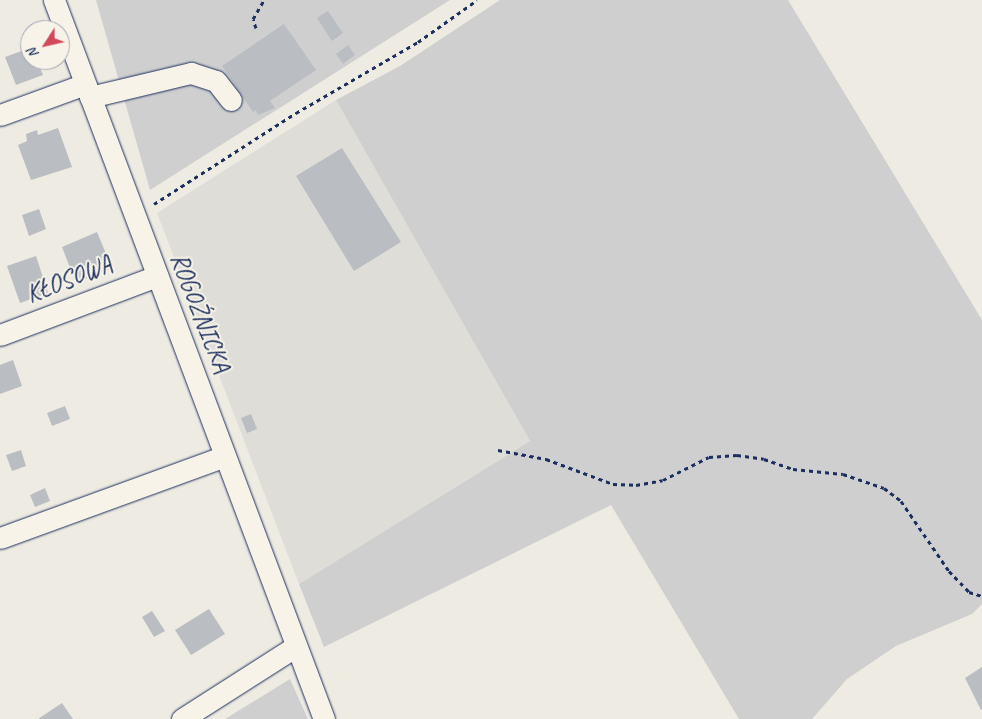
<!DOCTYPE html>
<html>
<head>
<meta charset="utf-8">
<style>
	body { margin:0 }
	#map { position:relative; width:982px; height:719px; overflow:hidden; background:#eeebe2; font-family:Caveat,sans-serif }
	div>[style] { position:absolute }
	[style*='--x'] { left:calc(var(--x)*1px); top:calc(var(--y)*1px); width:calc(var(--w)*1px); rotate:calc(var(--a)*1deg) }
	.built>* { inset:0; background:#deddd8 }
	.green>* { inset:0; background:#cfcfcf }
	.building>* { inset:0; background:#babdc2 }
	.path>* { height:3px; margin-top:-1.5px; transform-origin:0; background:repeating-linear-gradient(90deg,#1b2f5e 0 4px,transparent 0 8px) }
	.roads { filter:drop-shadow(0 0 1px #1b2f5e) drop-shadow(0 0 1px #1b2f5e) }
	.minor>* { height:21px; margin:-10.5px; padding:0 10.5px; transform-origin:10.5px; border-radius:10.5px; background:#f7f3e8 }
	span { translate:-50% -50%; white-space:nowrap; text-align:center; line-height:1.15; -webkit-text-stroke:4px #f7f3e8; paint-order:stroke }
	.street-label { font-size:25px; color:#1b2f5e }
	.north { position:absolute; left:20px; top:20px; width:50px; height:50px; box-sizing:border-box; background:#f7f3e8; border:1px solid #9fa5b1; border-radius:50%; rotate:235deg; font-size:14px; font-weight:700; line-height:20px; text-align:center; color:#1b2f5e }
	.north::after { content:''; display:block; margin:auto; width:18px; height:22px; background:#d1495b; clip-path:polygon(50% 0,100% 100%,50% 72%,0 100%) }
</style>
</head>
<body>
<div id="map">
	<div class="built">
		<i style="clip-path:polygon(336px 100px,530px 441px,299px 584px,157px 213px)"></i>
	</div>
	<div class="green">
		<i style="clip-path:polygon(96px 0,450px 0,150px 190px)"></i>
		<i style="clip-path:polygon(500px 0,788px 0,982px 320px,982px 604px,972px 614px,896px 646px,847px 679px,812px 719px,739px 719px,611px 505px,324px 647px,299px 584px,530px 441px,336px 100px,400px 66px)"></i>
		<i style="clip-path:polygon(290px 679px,308px 719px,225px 719px)"></i>
	</div>
	<div class="building">
		<i style="clip-path:polygon(328px 11px,343px 33px,332px 41px,317px 18px)"></i>
		<i style="clip-path:polygon(284px 24px,316px 70px,270px 101px,275px 108px,258px 115px,256px 110px,253px 112px,222px 66px)"></i>
		<i style="clip-path:polygon(348px 45px,355px 55px,343px 64px,336px 54px)"></i>
		<i style="clip-path:polygon(30px 48px,30px 60px,37px 60px,43px 75px,16px 85px,5px 57px)"></i>
		<i style="clip-path:polygon(58px 128px,72px 167px,31px 180px,18px 145px,27px 141px,26px 134px,37px 130px,38px 135px)"></i>
		<i style="clip-path:polygon(342px 148px,401px 242px,354px 271px,296px 176px)"></i>
		<i style="clip-path:polygon(39px 209px,46px 229px,29px 236px,22px 215px)"></i>
		<i style="clip-path:polygon(97px 232px,112px 268px,76px 283px,62px 247px)"></i>
		<i style="clip-path:polygon(36px 256px,48px 293px,20px 303px,7px 266px)"></i>
		<i style="clip-path:polygon(13px 360px,22px 386px,0 394px,0 365px)"></i>
		<i style="clip-path:polygon(65px 406px,70px 419px,52px 426px,47px 413px)"></i>
		<i style="clip-path:polygon(251px 414px,257px 429px,247px 433px,241px 418px)"></i>
		<i style="clip-path:polygon(21px 450px,26px 466px,12px 471px,6px 455px)"></i>
		<i style="clip-path:polygon(45px 488px,50px 501px,35px 507px,30px 495px)"></i>
		<i style="clip-path:polygon(209px 609px,225px 634px,191px 655px,175px 630px)"></i>
		<i style="clip-path:polygon(152px 611px,165px 631px,154px 637px,142px 617px)"></i>
		<i style="clip-path:polygon(982px 667px,982px 709px,981px 710px,965px 678px)"></i>
		<i style="clip-path:polygon(62px 703px,73px 719px,38px 719px)"></i>
	</div>
	<div class="path">
		<i style="--x:256;--y:28;--w:9;--a:-108"></i>
		<i style="--x:253;--y:19;--w:22;--a:-60"></i>
		<i style="--x:154;--y:204;--w:169;--a:-32.7"></i>
		<i style="--x:296;--y:113;--w:141;--a:-30.2"></i>
		<i style="--x:418;--y:42;--w:72;--a:-35.4"></i>
		<i style="--x:498;--y:450;--w:49;--a:10.6"></i>
		<i style="--x:546;--y:459;--w:72;--a:20.5"></i>
		<i style="--x:613;--y:484;--w:23;--a:2"></i>
		<i style="--x:636;--y:485;--w:27;--a:-10"></i>
		<i style="--x:663;--y:480;--w:51;--a:-26.6"></i>
		<i style="--x:709;--y:457;--w:28;--a:-4"></i>
		<i style="--x:737;--y:455;--w:27;--a:8"></i>
		<i style="--x:764;--y:459;--w:31;--a:19"></i>
		<i style="--x:793;--y:469;--w:50;--a:5.7"></i>
		<i style="--x:843;--y:474;--w:43;--a:18.9"></i>
		<i style="--x:884;--y:488;--w:21;--a:37"></i>
		<i style="--x:901;--y:501;--w:85;--a:55.6"></i>
		<i style="--x:949;--y:571;--w:29;--a:46"></i>
		<i style="--x:969;--y:592;--w:14;--a:17"></i>
	</div>
	<div class="roads">
		<div class="minor">
			<i style="--x:54;--y:0;--w:768;--a:69.42"></i>
			<i style="--x:90;--y:97;--w:104;--a:-13.4"></i>
			<i style="--x:191;--y:73;--w:26;--a:18"></i>
			<i style="--x:216;--y:81;--w:24;--a:52"></i>
			<i style="--x:0;--y:115;--w:90;--a:-20"></i>
			<i style="--x:0;--y:335;--w:168;--a:-20.6"></i>
			<i style="--x:0;--y:538;--w:239;--a:-20"></i>
			<i style="--x:182;--y:719;--w:135;--a:-32.6"></i>
		</div>
	</div>
	<div class="street-label">
		<span style="left:69px;top:279px;rotate:-21deg">KŁOSOWA</span>
		<span style="left:200px;top:313px;rotate:69deg">ROGOŹNICKA</span>
	</div>
	<div class="north">N</div>
</div>
</body>
</html>
